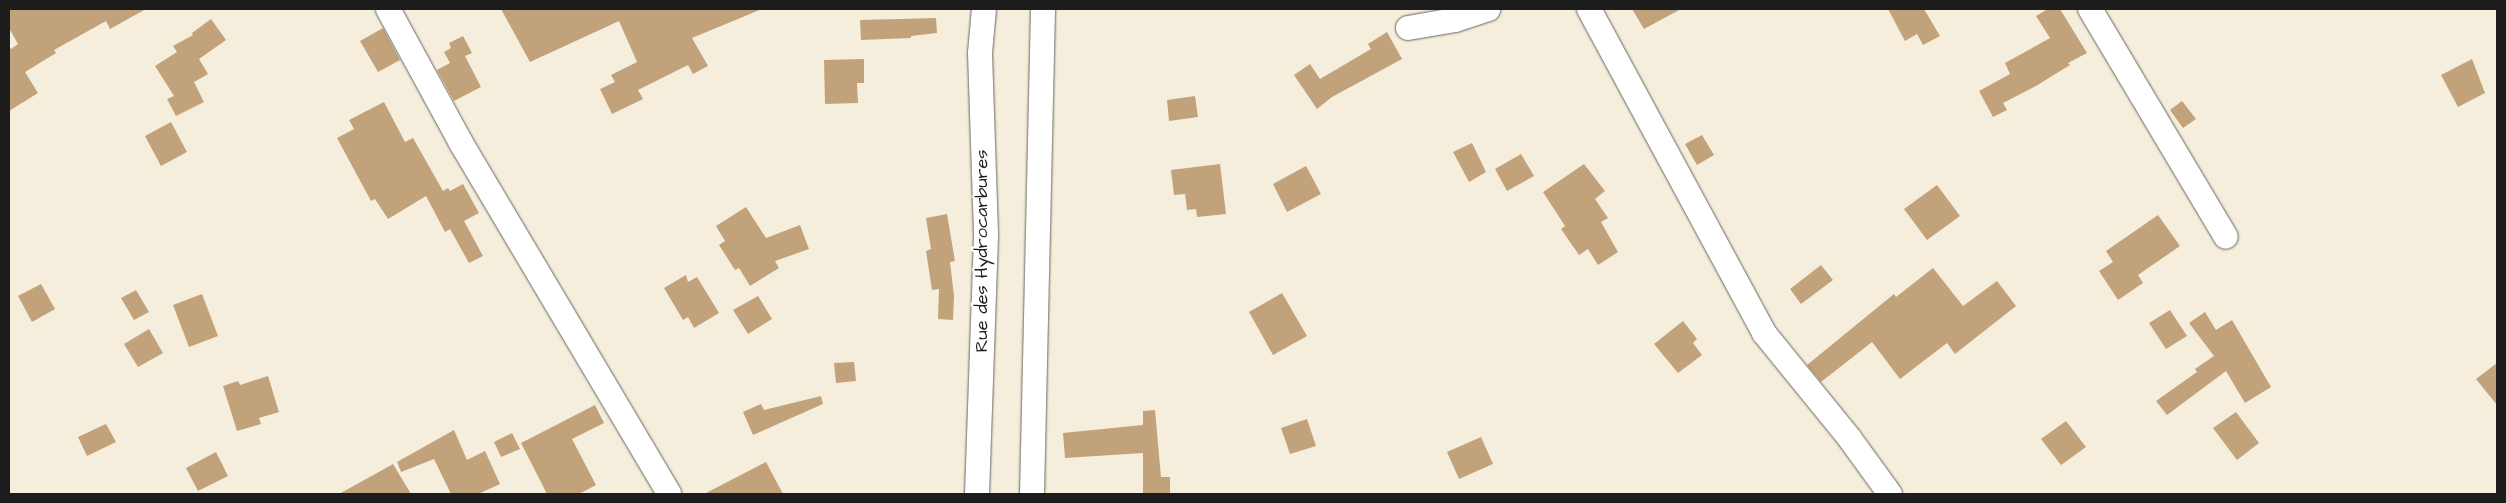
<!DOCTYPE html>
<html>
<head>
<meta charset="utf-8">
<style>
	body { margin:0 }
	#map { position:relative; width:2506px; height:503px; overflow:hidden; background:#f6eedc; font-family:"Architects Daughter",sans-serif }
	div>[style] { position:absolute }
	[style*='--x'] { left:calc(var(--x)*1px); top:calc(var(--y)*1px); width:calc(var(--w)*1px); rotate:calc(var(--a)*1deg) }
	.building>* { inset:0; background:#c2a27a }
	.roads { filter:drop-shadow(0 0 1px #68665f) drop-shadow(0 0 1px #68665f) }
	.minor>* { height:24px; margin:-12px; padding:0 12px; transform-origin:12px; border-radius:12px; background:#fff }
	span { translate:-50% -50%; white-space:nowrap; text-align:center; line-height:1.15; -webkit-text-stroke:4.5px #fff; paint-order:stroke }
	.street-label { font-size:18px; color:#1c1c1c }
	.frame { position:absolute; inset:0; border:10px solid #1c1c1c; pointer-events:none }
</style>
</head>
<body>
<div id="map">
	<div class="building">
		<i style="clip-path:polygon(9px 9px,146px 9px,110px 29px,106px 21px,54px 50px,56px 53px,25px 72px,38px 93px,9px 111px,9px 46px,11px 49px,18px 44px,9px 28px)"></i>
		<i style="clip-path:polygon(501px 9px,762px 9px,692px 38px,708px 66px,693px 74px,688px 65px,638px 90px,643px 99px,612px 114px,600px 89px,615px 82px,611px 75px,637px 62px,619px 21px,530px 62px)"></i>
		<i style="clip-path:polygon(1632px 9px,1681px 9px,1644px 29px)"></i>
		<i style="clip-path:polygon(1888px 9px,1924px 9px,1940px 36px,1923px 45px,1917px 34px,1905px 41px)"></i>
		<i style="clip-path:polygon(2048px 9px,2060px 9px,2087px 53px,2068px 63px,2070px 65px,2036px 86px,2003px 103px,2007px 110px,1993px 117px,1979px 91px,2010px 74px,2005px 63px,2050px 38px,2036px 16px)"></i>
		<i style="clip-path:polygon(936px 18px,937px 33px,911px 36px,911px 38px,861px 40px,860px 20px)"></i>
		<i style="clip-path:polygon(211px 19px,226px 40px,199px 59px,208px 74px,194px 82px,204px 102px,176px 116px,167px 99px,174px 96px,155px 66px,177px 52px,173px 46px,193px 35px,192px 33px)"></i>
		<i style="clip-path:polygon(383px 28px,400px 60px,378px 72px,360px 41px)"></i>
		<i style="clip-path:polygon(1387px 32px,1402px 59px,1332px 97px,1317px 109px,1294px 75px,1310px 64px,1320px 79px,1371px 49px,1368px 44px)"></i>
		<i style="clip-path:polygon(463px 36px,472px 53px,465px 56px,481px 87px,454px 101px,437px 70px,450px 63px,444px 52px,451px 48px,449px 43px)"></i>
		<i style="clip-path:polygon(864px 59px,864px 83px,857px 83px,858px 103px,825px 104px,824px 60px)"></i>
		<i style="clip-path:polygon(2472px 59px,2485px 93px,2458px 107px,2441px 75px)"></i>
		<i style="clip-path:polygon(1195px 96px,1198px 117px,1169px 121px,1167px 100px)"></i>
		<i style="clip-path:polygon(2182px 101px,2196px 119px,2183px 128px,2170px 110px)"></i>
		<i style="clip-path:polygon(384px 102px,405px 142px,413px 138px,443px 191px,448px 188px,450px 191px,463px 184px,479px 213px,464px 221px,483px 256px,469px 263px,450px 229px,445px 232px,426px 196px,388px 219px,375px 199px,371px 201px,337px 138px,354px 129px,349px 120px)"></i>
		<i style="clip-path:polygon(171px 122px,187px 152px,161px 166px,145px 136px)"></i>
		<i style="clip-path:polygon(1702px 135px,1714px 155px,1697px 165px,1685px 144px)"></i>
		<i style="clip-path:polygon(1472px 143px,1486px 172px,1469px 182px,1453px 152px)"></i>
		<i style="clip-path:polygon(1521px 154px,1534px 176px,1507px 191px,1495px 169px)"></i>
		<i style="clip-path:polygon(1220px 164px,1226px 214px,1197px 217px,1196px 209px,1187px 210px,1185px 194px,1174px 195px,1171px 170px)"></i>
		<i style="clip-path:polygon(1584px 164px,1605px 191px,1595px 199px,1608px 218px,1601px 222px,1618px 252px,1598px 265px,1588px 249px,1579px 255px,1561px 229px,1565px 226px,1543px 192px)"></i>
		<i style="clip-path:polygon(1306px 166px,1321px 194px,1287px 212px,1273px 184px)"></i>
		<i style="clip-path:polygon(1937px 185px,1960px 216px,1927px 240px,1904px 209px)"></i>
		<i style="clip-path:polygon(746px 207px,766px 238px,800px 225px,809px 249px,775px 261px,779px 268px,750px 286px,739px 268px,735px 270px,719px 245px,725px 241px,716px 226px)"></i>
		<i style="clip-path:polygon(947px 214px,955px 261px,950px 262px,954px 296px,953px 320px,938px 319px,939px 289px,932px 290px,926px 251px,931px 249px,926px 218px)"></i>
		<i style="clip-path:polygon(2158px 215px,2180px 246px,2138px 275px,2143px 283px,2118px 300px,2099px 271px,2113px 262px,2106px 251px)"></i>
		<i style="clip-path:polygon(1821px 265px,1833px 280px,1801px 304px,1790px 289px)"></i>
		<i style="clip-path:polygon(1933px 268px,1963px 306px,1997px 281px,2016px 306px,1955px 354px,1947px 343px,1900px 379px,1872px 342px,1821px 382px,1807px 365px,1894px 294px,1896px 297px)"></i>
		<i style="clip-path:polygon(686px 275px,688px 282px,697px 277px,719px 313px,694px 328px,688px 317px,683px 320px,664px 288px)"></i>
		<i style="clip-path:polygon(41px 284px,55px 309px,32px 322px,18px 296px)"></i>
		<i style="clip-path:polygon(136px 290px,149px 312px,134px 320px,121px 298px)"></i>
		<i style="clip-path:polygon(1282px 293px,1307px 336px,1273px 355px,1249px 312px)"></i>
		<i style="clip-path:polygon(202px 294px,218px 336px,189px 347px,173px 305px)"></i>
		<i style="clip-path:polygon(758px 296px,772px 319px,748px 334px,733px 310px)"></i>
		<i style="clip-path:polygon(2170px 310px,2187px 336px,2166px 349px,2149px 323px)"></i>
		<i style="clip-path:polygon(2205px 312px,2216px 330px,2232px 320px,2271px 387px,2245px 403px,2226px 371px,2167px 415px,2156px 401px,2197px 372px,2195px 369px,2214px 356px,2189px 323px)"></i>
		<i style="clip-path:polygon(1683px 321px,1697px 339px,1693px 343px,1702px 355px,1678px 373px,1654px 344px)"></i>
		<i style="clip-path:polygon(149px 329px,163px 353px,138px 367px,124px 344px)"></i>
		<i style="clip-path:polygon(854px 362px,856px 381px,836px 383px,834px 363px)"></i>
		<i style="clip-path:polygon(2497px 363px,2497px 405px,2476px 379px)"></i>
		<i style="clip-path:polygon(268px 376px,279px 412px,259px 418px,261px 424px,237px 431px,223px 386px,238px 381px,240px 385px)"></i>
		<i style="clip-path:polygon(821px 396px,823px 404px,753px 435px,743px 412px,761px 404px,764px 410px)"></i>
		<i style="clip-path:polygon(595px 405px,604px 423px,572px 439px,596px 485px,579px 494px,547px 494px,521px 443px)"></i>
		<i style="clip-path:polygon(1155px 410px,1161px 477px,1170px 477px,1170px 494px,1143px 494px,1143px 453px,1065px 458px,1063px 433px,1143px 425px,1143px 411px)"></i>
		<i style="clip-path:polygon(2236px 412px,2259px 443px,2237px 460px,2213px 428px)"></i>
		<i style="clip-path:polygon(1307px 419px,1316px 446px,1290px 454px,1281px 428px)"></i>
		<i style="clip-path:polygon(2066px 421px,2086px 447px,2061px 465px,2041px 439px)"></i>
		<i style="clip-path:polygon(106px 424px,116px 442px,87px 456px,78px 437px)"></i>
		<i style="clip-path:polygon(454px 430px,467px 460px,485px 451px,500px 484px,478px 494px,451px 494px,434px 459px,401px 472px,397px 462px)"></i>
		<i style="clip-path:polygon(512px 433px,520px 449px,501px 457px,494px 442px)"></i>
		<i style="clip-path:polygon(1481px 437px,1493px 464px,1459px 479px,1447px 452px)"></i>
		<i style="clip-path:polygon(216px 452px,228px 476px,198px 491px,186px 468px)"></i>
		<i style="clip-path:polygon(766px 462px,783px 494px,704px 494px)"></i>
		<i style="clip-path:polygon(393px 464px,411px 494px,339px 494px,386px 468px)"></i>
	</div>
	<div class="roads">
		<div class="minor">
			<i style="--x:388;--y:9;--w:153;--a:61.4"></i>
			<i style="--x:461;--y:143;--w:408;--a:59.3"></i>
			<i style="--x:1589;--y:9;--w:368;--a:61.6"></i>
			<i style="--x:1764;--y:333;--w:136;--a:50.9"></i>
			<i style="--x:1850;--y:439;--w:68;--a:54"></i>
			<i style="--x:2090;--y:9;--w:265;--a:59.2"></i>
			<i style="--x:1408;--y:28;--w:48;--a:-9.7"></i>
			<i style="--x:1455;--y:20;--w:35;--a:-18"></i>
			<i style="--x:977;--y:494;--w:260;--a:-88"></i>
			<i style="--x:986;--y:234;--w:181;--a:-91.9"></i>
			<i style="--x:980;--y:53;--w:44;--a:-84.8"></i>
			<i style="--x:1032;--y:494;--w:485;--a:-88.7"></i>
		</div>
	</div>
	<div class="street-label">
		<span style="left:982px;top:251px;rotate:-90deg">Rue des Hydrocarbures</span>
	</div>
	<div class="frame"></div>
</div>
</body>
</html>
